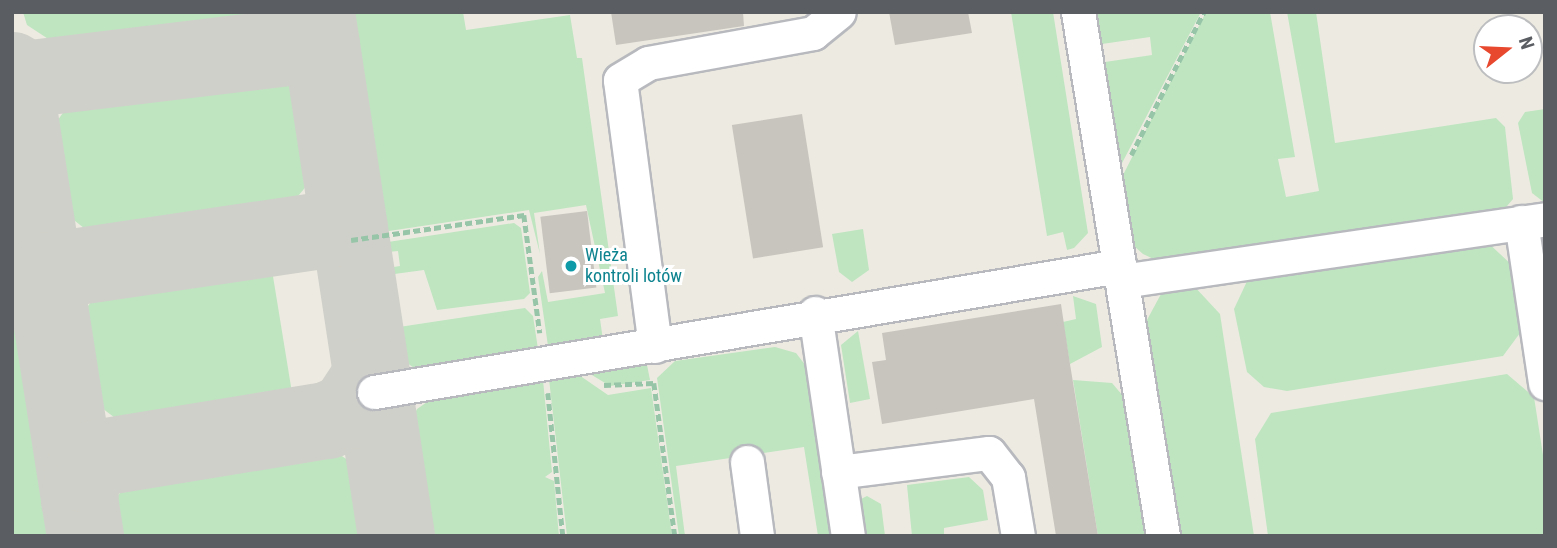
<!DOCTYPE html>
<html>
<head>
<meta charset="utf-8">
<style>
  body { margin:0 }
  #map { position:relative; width:1557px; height:548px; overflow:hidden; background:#edebe1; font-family:"Roboto Condensed",sans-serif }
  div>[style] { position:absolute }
  .green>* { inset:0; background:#bee5c0 }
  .taxiway>* { height:77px; margin:-38.5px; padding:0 38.5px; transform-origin:38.5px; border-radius:38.5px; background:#d0d0ca }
  .building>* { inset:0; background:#c8c5bf; transform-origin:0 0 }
  .path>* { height:4.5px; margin-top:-2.25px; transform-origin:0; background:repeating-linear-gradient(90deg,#97c5a8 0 7px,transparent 0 10.5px) }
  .roads { filter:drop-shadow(2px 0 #b7b9be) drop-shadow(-2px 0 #b7b9be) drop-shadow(0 2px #b7b9be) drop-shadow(0 -2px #b7b9be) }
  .minor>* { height:33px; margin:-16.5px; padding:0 16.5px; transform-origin:16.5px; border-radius:16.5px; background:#fff }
  .dots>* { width:19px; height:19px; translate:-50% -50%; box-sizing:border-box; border:4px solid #fff; border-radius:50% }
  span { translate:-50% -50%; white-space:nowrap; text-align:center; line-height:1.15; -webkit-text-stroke:6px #fff; paint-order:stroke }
  .culture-label { font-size:18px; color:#0d838f }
  .left { translate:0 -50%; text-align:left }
  .frame { position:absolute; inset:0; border:14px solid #5a5d62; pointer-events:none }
  .north { position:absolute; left:1473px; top:14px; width:70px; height:70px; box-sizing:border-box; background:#fff; border:2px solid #bdbec0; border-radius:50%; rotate:72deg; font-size:19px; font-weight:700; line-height:28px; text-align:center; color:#5a5d62 }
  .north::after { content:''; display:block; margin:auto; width:24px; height:32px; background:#e7482e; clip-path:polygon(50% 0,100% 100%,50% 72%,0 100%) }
</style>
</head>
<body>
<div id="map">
  <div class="green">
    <div style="clip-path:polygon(23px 12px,265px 12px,257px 23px,68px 52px,27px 25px)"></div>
    <div style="clip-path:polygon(341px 12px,463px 12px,466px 30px,570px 15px,577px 58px,582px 58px,618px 316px,600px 319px,604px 347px,548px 346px,538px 277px,542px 271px,548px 302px,605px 293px,586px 205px,534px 213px,540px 254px,529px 210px,389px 231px,374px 224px)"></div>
    <div style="clip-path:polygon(1011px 12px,1053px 12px,1088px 233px,1074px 248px,1067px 250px,1063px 232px,1047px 236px)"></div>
    <div style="clip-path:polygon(1097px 12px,1201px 12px,1121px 165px,1105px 62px,1152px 55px,1150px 37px,1102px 44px)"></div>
    <div style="clip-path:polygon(1206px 12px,1270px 12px,1295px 157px,1278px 159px,1286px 197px,1319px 191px,1287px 12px,1316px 12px,1335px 143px,1496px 118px,1505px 127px,1513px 199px,1502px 212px,1160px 262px,1143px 254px,1134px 246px,1123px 175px)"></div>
    <div style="clip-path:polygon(263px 66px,299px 92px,313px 178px,284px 213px,98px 239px,61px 210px,48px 134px,77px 93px)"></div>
    <div style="clip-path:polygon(1545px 109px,1545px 203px,1532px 193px,1518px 123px,1525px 112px)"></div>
    <div style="clip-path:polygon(514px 223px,521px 228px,530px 293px,524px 299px,437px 310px,424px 270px,387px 275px,381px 269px,400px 266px,398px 251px,378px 253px,388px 242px)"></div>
    <div style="clip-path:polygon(863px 229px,869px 270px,852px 282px,839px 272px,832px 234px)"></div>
    <div style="clip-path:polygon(12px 237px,58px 536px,12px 536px)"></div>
    <div style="clip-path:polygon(1484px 239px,1515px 268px,1523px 329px,1503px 356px,1287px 391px,1264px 387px,1247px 372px,1234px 309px,1249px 277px)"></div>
    <div style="clip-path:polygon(270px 258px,294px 405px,131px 430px,90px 399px,78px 320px,106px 281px)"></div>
    <div style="clip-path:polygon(1193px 285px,1220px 314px,1254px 536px,1180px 536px,1147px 320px,1161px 294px)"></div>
    <div style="clip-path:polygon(1073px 296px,1096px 304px,1102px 347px,1070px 364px,1063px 322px,1076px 319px)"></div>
    <div style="clip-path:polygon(525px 308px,533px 316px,538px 349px,423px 374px,394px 354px,391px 332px,399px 327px)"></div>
    <div style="clip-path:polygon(858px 331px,870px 399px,850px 403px,841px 345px)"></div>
    <div style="clip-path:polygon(775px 347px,796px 353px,806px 366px,834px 536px,818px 536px,804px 447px,676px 466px,685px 536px,679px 536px,657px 378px,675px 361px)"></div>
    <div style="clip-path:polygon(647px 365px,650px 380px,610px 386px,587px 372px)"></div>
    <div style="clip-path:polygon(576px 373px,608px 395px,651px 388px,672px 536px,567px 536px,549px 379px)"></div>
    <div style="clip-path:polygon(1507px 374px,1534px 397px,1545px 468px,1545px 536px,1268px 536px,1255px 439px,1271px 413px)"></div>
    <div style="clip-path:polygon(543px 380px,552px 472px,545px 477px,554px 481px,559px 536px,422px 536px,406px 431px,417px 409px,433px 398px)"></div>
    <div style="clip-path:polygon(1073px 380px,1112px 383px,1123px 396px,1146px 536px,1098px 536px)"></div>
    <div style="clip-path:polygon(322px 443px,357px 466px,368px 536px,111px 536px,107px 511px,135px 472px)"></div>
    <div style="clip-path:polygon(969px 477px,983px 490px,988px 520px,944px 528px,944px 536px,912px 536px,907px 485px)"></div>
    <div style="clip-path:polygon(867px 496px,881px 504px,885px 536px,860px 536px,857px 501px)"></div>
  </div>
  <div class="taxiway">
    <div style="left:316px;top:12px;width:530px;rotate:81.32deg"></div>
    <div style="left:12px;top:70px;width:472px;rotate:81.1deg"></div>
    <div style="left:15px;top:80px;width:308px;rotate:-6.9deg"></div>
    <div style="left:44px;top:271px;width:308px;rotate:-8.4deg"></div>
    <div style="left:79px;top:500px;width:27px;rotate:-84deg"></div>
    <div style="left:82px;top:473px;width:19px;rotate:-51deg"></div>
    <div style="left:94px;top:458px;width:236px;rotate:-9.3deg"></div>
    <div style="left:327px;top:420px;width:23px;rotate:-25deg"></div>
    <div style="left:348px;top:410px;width:42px;rotate:-56.7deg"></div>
  </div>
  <div class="building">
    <div style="clip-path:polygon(611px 12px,743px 12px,744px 26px,616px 45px)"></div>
    <div style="clip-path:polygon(889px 12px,968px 12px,972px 33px,895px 45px)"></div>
    <div style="left:802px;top:114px;width:135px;height:71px;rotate:81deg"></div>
    <div style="left:587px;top:211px;width:77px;height:47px;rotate:83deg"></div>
    <div style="clip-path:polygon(1061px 304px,1070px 364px,1098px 536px,1056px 536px,1034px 399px,882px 424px,872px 362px,886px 360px,882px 333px)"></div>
  </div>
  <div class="path">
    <div style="left:1131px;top:155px;width:161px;rotate:-63deg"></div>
    <div style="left:351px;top:240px;width:175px;rotate:-8.2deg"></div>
    <div style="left:524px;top:215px;width:119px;rotate:82.3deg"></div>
    <div style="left:604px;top:385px;width:50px;rotate:-2.3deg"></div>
    <div style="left:654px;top:383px;width:154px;rotate:82.2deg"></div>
    <div style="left:548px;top:393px;width:144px;rotate:84deg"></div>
  </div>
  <div class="roads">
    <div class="minor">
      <div style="left:1078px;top:12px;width:531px;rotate:80.79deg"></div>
      <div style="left:1521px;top:222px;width:163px;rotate:81.5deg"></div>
      <div style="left:1122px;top:281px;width:428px;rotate:-8.3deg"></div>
      <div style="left:815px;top:313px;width:225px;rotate:81.6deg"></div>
      <div style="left:655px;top:346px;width:268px;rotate:-97.5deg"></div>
      <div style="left:620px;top:80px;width:33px;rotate:-31deg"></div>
      <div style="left:648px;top:63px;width:168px;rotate:-10.3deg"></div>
      <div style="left:813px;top:33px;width:33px;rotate:-39deg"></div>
      <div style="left:374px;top:392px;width:756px;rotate:-9.6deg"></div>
      <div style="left:747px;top:462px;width:75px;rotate:82.3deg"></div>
      <div style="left:838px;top:472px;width:152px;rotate:-7.2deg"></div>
      <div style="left:989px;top:453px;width:31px;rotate:52deg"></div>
      <div style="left:1008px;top:477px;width:60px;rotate:80.4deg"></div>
    </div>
  </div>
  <div class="dots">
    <div style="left:571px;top:266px;background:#0f9aa8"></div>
  </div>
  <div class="culture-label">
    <span class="left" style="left:585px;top:266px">Wieża<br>kontroli lotów</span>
  </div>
  <div class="frame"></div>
  <div class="north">N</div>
</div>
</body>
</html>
